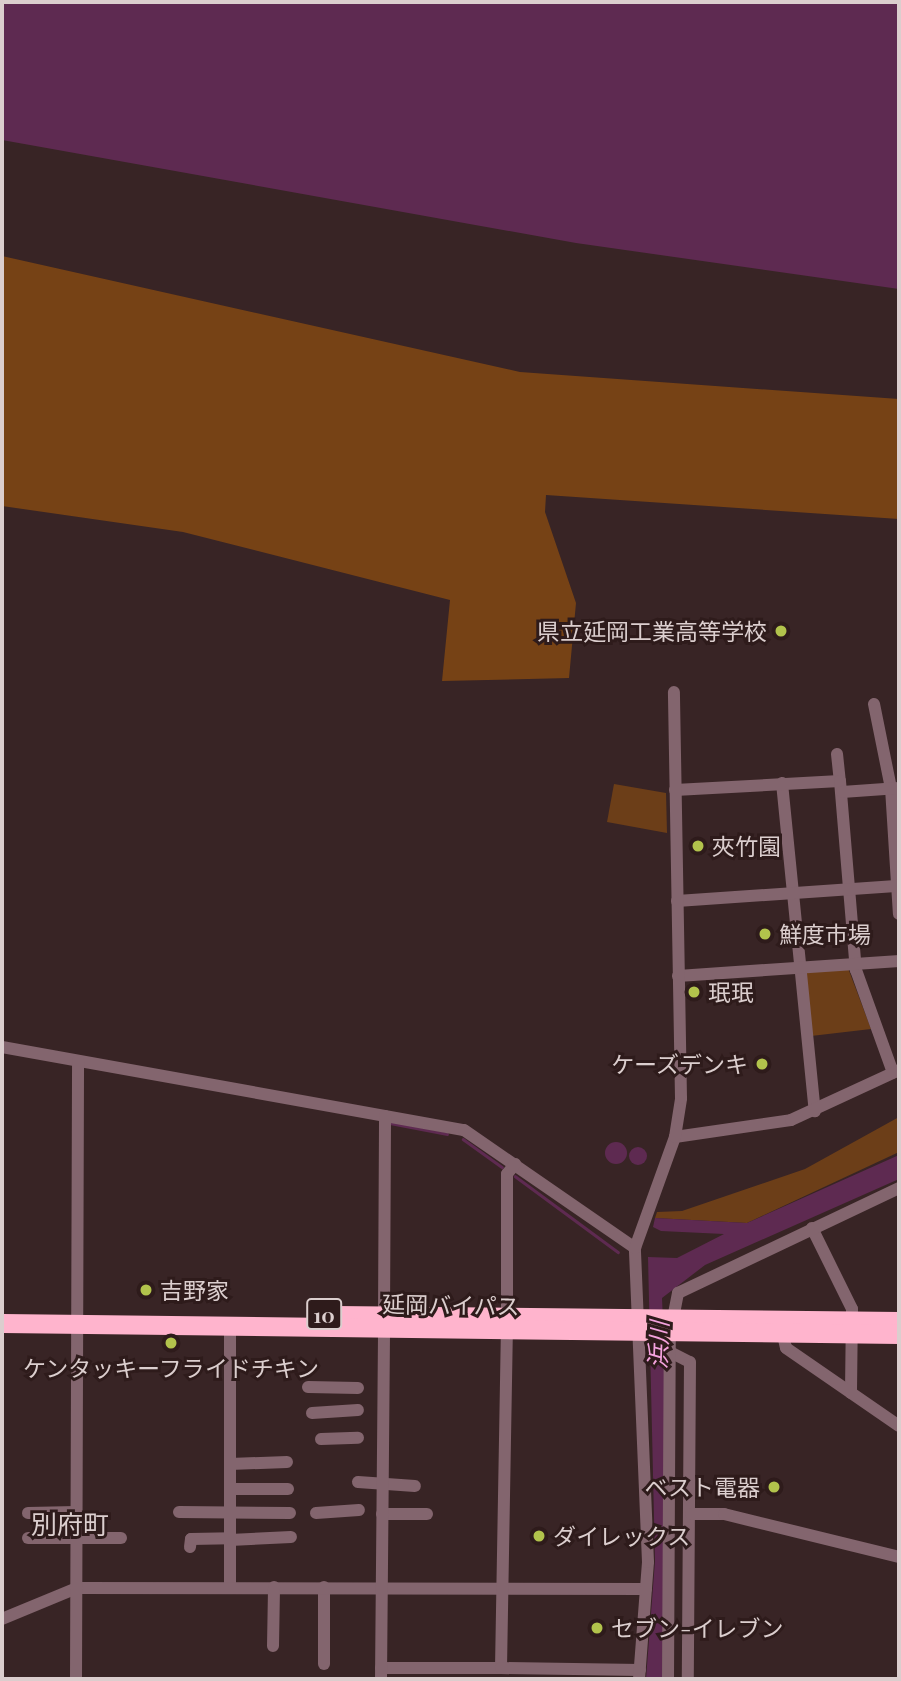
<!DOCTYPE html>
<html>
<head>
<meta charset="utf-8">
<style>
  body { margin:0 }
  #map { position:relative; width:901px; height:1681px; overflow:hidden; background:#382425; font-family:"Playfair Display","Noto Sans JP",serif }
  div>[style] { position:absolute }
  .green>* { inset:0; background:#6c3e18 }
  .forest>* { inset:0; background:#764215 }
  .water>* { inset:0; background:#5e2a51 }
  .round { border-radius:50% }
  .stream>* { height:2.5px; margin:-1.25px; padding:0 1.25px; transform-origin:1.25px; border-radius:1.25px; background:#5e2a51 }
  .minor>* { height:12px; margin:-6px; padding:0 6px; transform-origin:6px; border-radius:6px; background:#83656e }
  .highway>* { height:19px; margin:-9.5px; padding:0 9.5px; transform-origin:9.5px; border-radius:9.5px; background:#ffb4cd }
  .dots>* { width:19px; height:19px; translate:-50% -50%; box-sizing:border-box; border:4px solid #2e1b1b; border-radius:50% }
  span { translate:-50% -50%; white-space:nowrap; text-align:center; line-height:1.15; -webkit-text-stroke:6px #2e1b1b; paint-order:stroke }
  .shield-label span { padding:2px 5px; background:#2e1b1b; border:2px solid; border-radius:5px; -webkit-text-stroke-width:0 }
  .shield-label { font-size:21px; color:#dbcece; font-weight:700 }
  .poi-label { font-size:23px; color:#dbcece }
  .right { translate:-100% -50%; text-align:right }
  .left { translate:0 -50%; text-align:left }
  .street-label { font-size:23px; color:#dbcece }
  .water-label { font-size:24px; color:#f4a2dd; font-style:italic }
  .quarter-label { font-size:26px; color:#dbcece }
  .frame { position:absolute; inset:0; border:4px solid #dbcece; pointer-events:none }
</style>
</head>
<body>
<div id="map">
  <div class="green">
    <div style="clip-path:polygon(614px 784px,666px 793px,667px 833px,607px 822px)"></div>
    <div style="clip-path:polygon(848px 968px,871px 1029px,811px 1036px,806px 971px)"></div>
    <div style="clip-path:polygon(899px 1117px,899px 1152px,747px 1223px,655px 1218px,657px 1212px,682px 1211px,805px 1169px)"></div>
  </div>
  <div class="forest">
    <div style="clip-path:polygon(2px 256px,520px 372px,899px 399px,899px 519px,546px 495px,545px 512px,576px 603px,569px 678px,442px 681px,450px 600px,183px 532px,2px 506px)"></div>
  </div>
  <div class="water">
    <div style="clip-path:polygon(2px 2px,899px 2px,899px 289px,576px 243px,2px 140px)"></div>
    <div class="round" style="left:605px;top:1142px;width:22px;height:22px"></div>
    <div class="round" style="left:629px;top:1147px;width:18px;height:18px"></div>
    <div style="clip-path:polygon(899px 1155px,899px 1179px,705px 1265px,662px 1298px,668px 1438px,662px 1679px,646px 1679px,655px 1561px,648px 1257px,677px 1258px,724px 1234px,661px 1231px,653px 1227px,655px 1218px,747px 1223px)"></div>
  </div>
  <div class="stream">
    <div style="left:390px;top:1123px;width:58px;rotate:10.9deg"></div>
    <div style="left:463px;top:1139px;width:48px;rotate:35.7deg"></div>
    <div style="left:515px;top:1176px;width:128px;rotate:36.4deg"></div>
  </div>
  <div class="minor">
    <div style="left:874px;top:704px;width:86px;rotate:78.6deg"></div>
    <div style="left:891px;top:788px;width:126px;rotate:86.4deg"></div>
    <div style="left:837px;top:754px;width:27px;rotate:84deg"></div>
    <div style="left:782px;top:783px;width:330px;rotate:84.3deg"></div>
    <div style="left:675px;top:790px;width:165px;rotate:-3.1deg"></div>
    <div style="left:840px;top:781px;width:190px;rotate:85.2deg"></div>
    <div style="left:856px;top:970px;width:109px;rotate:70.2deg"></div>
    <div style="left:842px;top:792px;width:57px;rotate:-4deg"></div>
    <div style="left:677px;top:901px;width:223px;rotate:-3.9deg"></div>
    <div style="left:678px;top:976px;width:222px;rotate:-3.9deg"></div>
    <div style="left:2px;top:1047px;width:469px;rotate:10.2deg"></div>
    <div style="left:464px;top:1130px;width:208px;rotate:34.6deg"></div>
    <div style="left:675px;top:1137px;width:117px;rotate:-8.3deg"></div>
    <div style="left:791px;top:1120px;width:119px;rotate:-24.8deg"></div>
    <div style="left:812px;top:1228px;width:90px;rotate:63.7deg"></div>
    <div style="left:852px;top:1309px;width:84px;rotate:90.7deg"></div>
    <div style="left:384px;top:1315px;width:199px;rotate:-89.7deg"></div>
    <div style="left:507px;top:1316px;width:142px;rotate:-90deg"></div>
    <div style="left:507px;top:1174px;width:13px;rotate:-51deg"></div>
    <div style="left:783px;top:1335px;width:13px;rotate:77deg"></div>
    <div style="left:786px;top:1348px;width:137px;rotate:34.6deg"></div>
    <div style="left:670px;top:1352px;width:22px;rotate:27deg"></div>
    <div style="left:690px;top:1362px;width:317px;rotate:90.4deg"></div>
    <div style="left:308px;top:1387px;width:50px;rotate:1.1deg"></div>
    <div style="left:312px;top:1413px;width:46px;rotate:-3.7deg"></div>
    <div style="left:321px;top:1439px;width:37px;rotate:-2deg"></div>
    <div style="left:230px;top:1464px;width:57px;rotate:-2deg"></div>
    <div style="left:358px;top:1482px;width:57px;rotate:4deg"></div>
    <div style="left:230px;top:1489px;width:58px"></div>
    <div style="left:179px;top:1512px;width:111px;rotate:0.5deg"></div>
    <div style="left:28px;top:1513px;width:48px;rotate:-1.2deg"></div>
    <div style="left:316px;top:1513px;width:43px;rotate:-4deg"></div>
    <div style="left:382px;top:1514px;width:45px"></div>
    <div style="left:691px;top:1514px;width:33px"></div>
    <div style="left:724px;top:1514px;width:180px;rotate:13.8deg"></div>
    <div style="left:28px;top:1538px;width:93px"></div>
    <div style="left:230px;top:1540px;width:61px;rotate:-2.8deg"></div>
    <div style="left:190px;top:1547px;width:8px;rotate:-83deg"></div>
    <div style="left:191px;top:1539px;width:39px;rotate:-1deg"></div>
    <div style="left:324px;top:1587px;width:77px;rotate:90deg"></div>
    <div style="left:230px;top:1588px;width:262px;rotate:-90deg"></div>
    <div style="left:2px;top:1619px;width:81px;rotate:-22.5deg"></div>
    <div style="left:77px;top:1588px;width:569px;rotate:0.1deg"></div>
    <div style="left:273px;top:1646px;width:59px;rotate:-89deg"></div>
    <div style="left:381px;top:1668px;width:120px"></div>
    <div style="left:501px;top:1668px;width:337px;rotate:-89deg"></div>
    <div style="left:501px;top:1668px;width:139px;rotate:0.8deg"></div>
    <div style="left:76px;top:1679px;width:618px;rotate:-89.81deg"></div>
    <div style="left:381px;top:1679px;width:350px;rotate:-89.5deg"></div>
    <div style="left:639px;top:1679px;width:117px;rotate:-85.6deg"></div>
    <div style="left:648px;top:1562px;width:314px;rotate:-92.4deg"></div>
    <div style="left:635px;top:1248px;width:118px;rotate:-70.2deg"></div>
    <div style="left:675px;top:1137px;width:39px;rotate:-81deg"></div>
    <div style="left:681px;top:1098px;width:406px;rotate:-91deg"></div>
    <div style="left:668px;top:1679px;width:345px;rotate:-89.7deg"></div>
    <div style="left:670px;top:1334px;width:42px;rotate:-79deg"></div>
    <div style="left:678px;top:1293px;width:245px;rotate:-25.4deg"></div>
  </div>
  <div class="highway">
    <div style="left:335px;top:1315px;width:564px;rotate:0.61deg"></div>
    <div style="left:2px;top:1323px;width:897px;rotate:0.7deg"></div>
  </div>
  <div class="dots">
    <div style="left:781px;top:631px;background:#b2c34c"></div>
    <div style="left:698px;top:846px;background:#b2c34c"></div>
    <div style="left:765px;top:934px;background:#b2c34c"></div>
    <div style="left:694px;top:992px;background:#b2c34c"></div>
    <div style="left:762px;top:1064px;background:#b2c34c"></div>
    <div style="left:146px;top:1290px;background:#b2c34c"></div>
    <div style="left:171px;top:1343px;background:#b2c34c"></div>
    <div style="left:774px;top:1487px;background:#b2c34c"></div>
    <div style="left:539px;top:1536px;background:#b2c34c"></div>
    <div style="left:597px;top:1628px;background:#b2c34c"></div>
  </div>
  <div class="shield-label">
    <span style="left:324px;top:1314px">10</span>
  </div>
  <div class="poi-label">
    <span class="right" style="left:767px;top:631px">県立延岡工業高等学校</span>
    <span class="left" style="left:712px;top:846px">夾竹園</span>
    <span class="left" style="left:779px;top:934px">鮮度市場</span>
    <span class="left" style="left:708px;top:992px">珉珉</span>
    <span class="right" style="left:748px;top:1064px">ケーズデンキ</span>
    <span class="left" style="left:160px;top:1290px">吉野家</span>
    <span style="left:171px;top:1368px">ケンタッキーフライドチキン</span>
    <span class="right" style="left:760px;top:1487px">ベスト電器</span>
    <span class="left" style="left:553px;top:1536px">ダイレックス</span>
    <span class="left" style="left:611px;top:1628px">セブン-イレブン</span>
  </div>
  <div class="street-label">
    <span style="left:451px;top:1305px;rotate:1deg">延岡バイパス</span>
  </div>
  <div class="water-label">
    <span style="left:658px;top:1345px;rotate:-88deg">浜川</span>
  </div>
  <div class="quarter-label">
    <span style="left:70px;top:1524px">別府町</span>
  </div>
  <div class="frame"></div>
</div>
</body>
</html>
